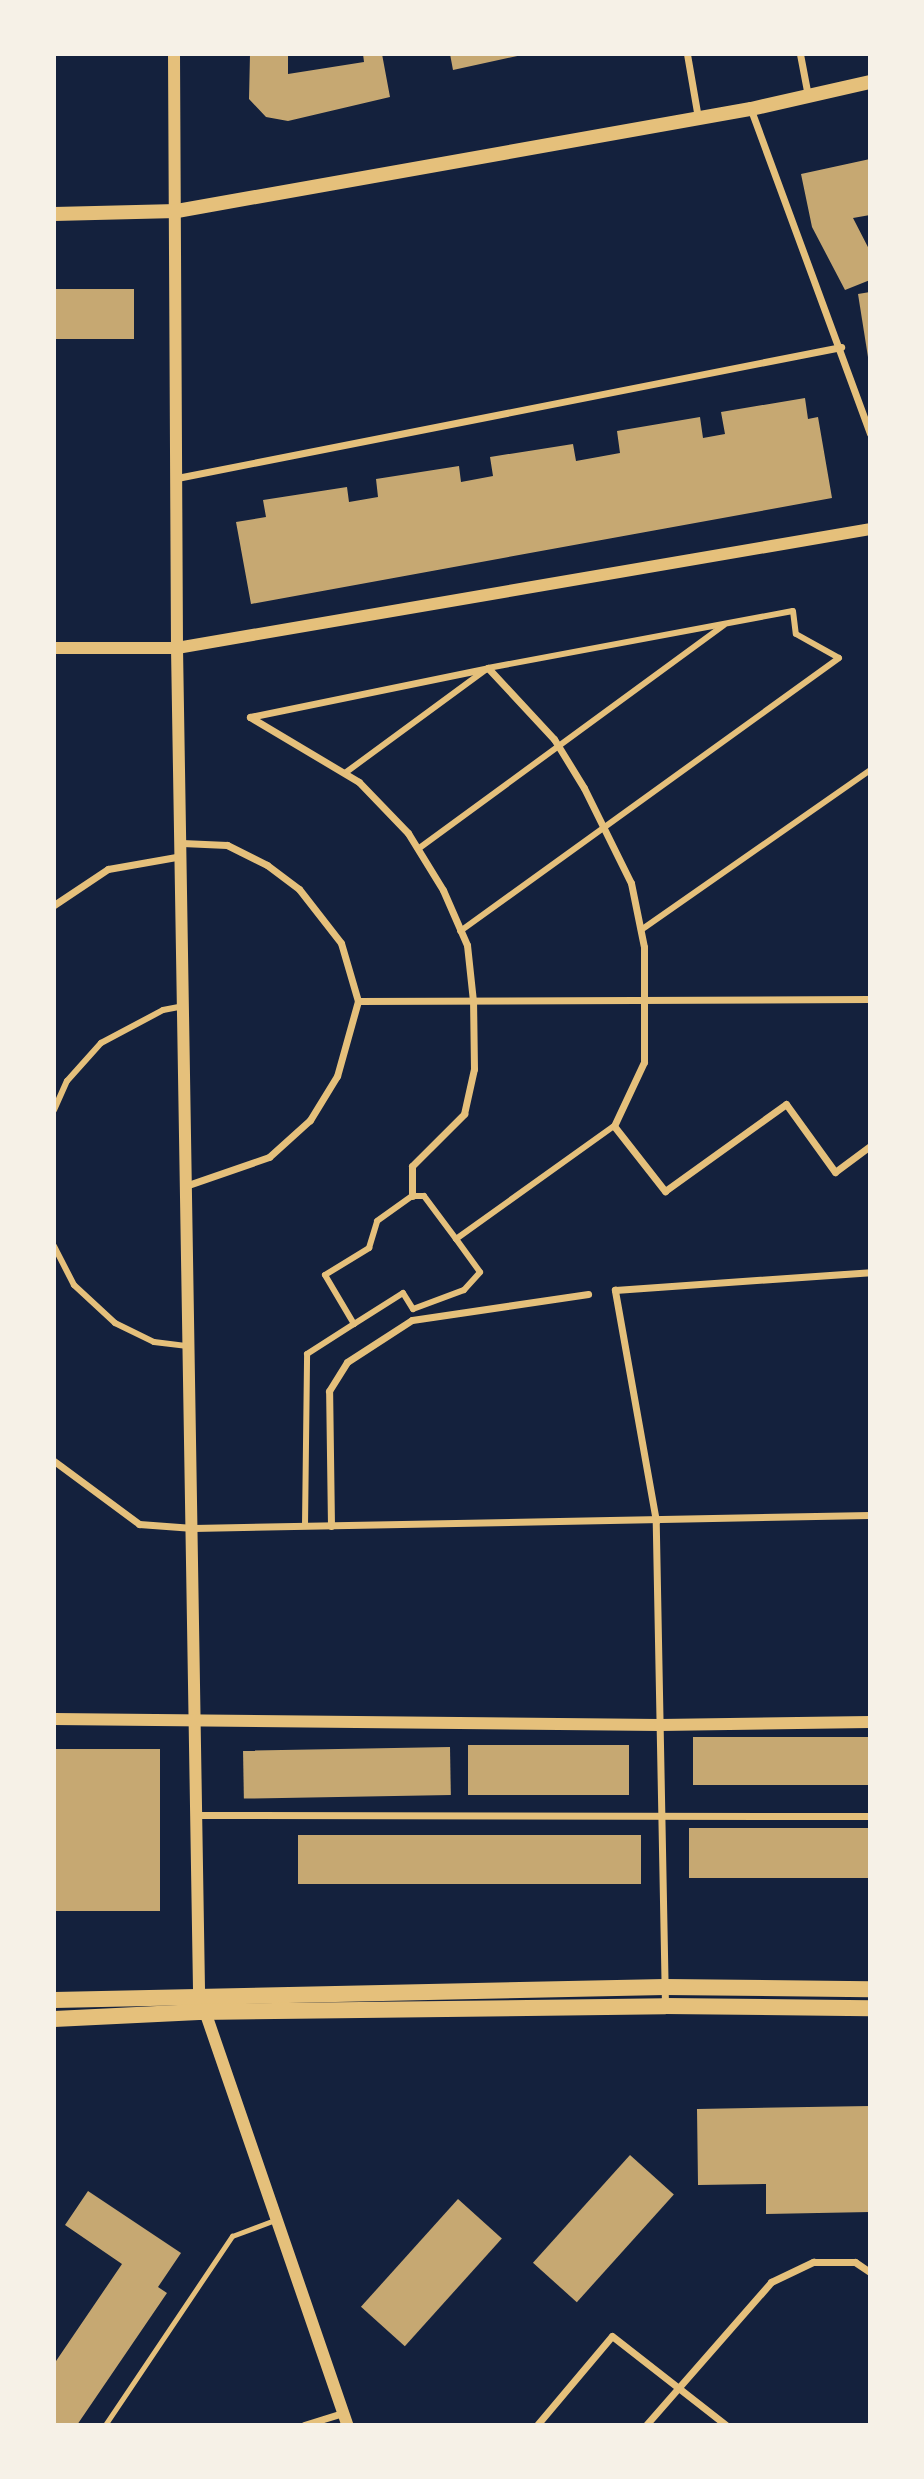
<!DOCTYPE html>
<html>
<head>
<meta charset="utf-8">
<style>
  body { margin:0 }
  #map { position:relative; width:924px; height:2479px; overflow:hidden; background:#14213d; font-family:"Source Sans 3",sans-serif }
  div>[style] { position:absolute }
  .building>* { inset:0; background:#c6a872; transform-origin:0 0 }
  .service>* { height:5px; margin:-2.5px; padding:0 2.5px; transform-origin:2.5px; border-radius:2.5px; background:#e5c07b }
  .pedestrian>* { height:6px; margin:-3px; padding:0 3px; transform-origin:3px; border-radius:3px; background:#e5c07b }
  .minor>* { height:7px; margin:-3.5px; padding:0 3.5px; transform-origin:3.5px; border-radius:3.5px; background:#e5c07b }
  .tertiary>* { height:12px; margin:-6px; padding:0 6px; transform-origin:6px; border-radius:6px; background:#e5c07b }
  .secondary>* { height:14px; margin:-7px; padding:0 7px; transform-origin:7px; border-radius:7px; background:#e5c07b }
  .primary>* { height:16px; margin:-8px; padding:0 8px; transform-origin:8px; border-radius:8px; background:#e5c07b }
  span { translate:-50% -50%; white-space:nowrap; text-align:center; line-height:1.15; -webkit-text-stroke:5px #f6f1e7; paint-order:stroke }
  .frame { position:absolute; inset:0; border:56px solid #f6f1e7; pointer-events:none }
</style>
</head>
<body>
<div id="map">
  <div class="building">
    <div style="clip-path:polygon(250px 54px,288px 54px,288px 74px,364px 62px,363px 54px,382px 54px,390px 97px,288px 121px,266px 117px,249px 99px)"></div>
    <div style="clip-path:polygon(450px 54px,522px 54px,522px 55px,453px 70px)"></div>
    <div style="clip-path:polygon(870px 159px,870px 215px,853px 218px,870px 251px,870px 280px,845px 290px,812px 227px,801px 174px)"></div>
    <div style="left:54px;top:289px;width:80px;height:50px"></div>
    <div style="clip-path:polygon(870px 292px,870px 356px,868px 357px,858px 294px)"></div>
    <div style="clip-path:polygon(805px 398px,808px 419px,818px 417px,832px 498px,251px 604px,236px 522px,266px 517px,263px 500px,347px 487px,349px 502px,378px 497px,376px 479px,459px 466px,461px 482px,493px 476px,490px 457px,573px 444px,576px 461px,620px 453px,617px 431px,700px 417px,703px 438px,725px 434px,721px 412px)"></div>
    <div style="left:870px;top:1737px;width:48px;height:177px;rotate:90deg"></div>
    <div style="left:629px;top:1745px;width:50px;height:161px;rotate:90deg"></div>
    <div style="left:450px;top:1747px;width:48px;height:207px;rotate:89deg"></div>
    <div style="left:54px;top:1749px;width:106px;height:162px"></div>
    <div style="left:689px;top:1828px;width:181px;height:50px"></div>
    <div style="left:641px;top:1835px;width:49px;height:343px;rotate:90deg"></div>
    <div style="clip-path:polygon(870px 2106px,870px 2212px,766px 2214px,766px 2184px,698px 2185px,697px 2109px)"></div>
    <div style="left:630px;top:2155px;width:59px;height:145px;rotate:42deg"></div>
    <div style="clip-path:polygon(88px 2191px,181px 2253px,158px 2287px,167px 2293px,77px 2425px,54px 2425px,54px 2364px,122px 2264px,65px 2225px)"></div>
    <div style="left:458px;top:2199px;width:59px;height:145px;rotate:42deg"></div>
  </div>
  <div class="service">
    <div style="left:105px;top:2425px;width:228px;rotate:-56.1deg"></div>
    <div style="left:232px;top:2236px;width:46px;rotate:-20.4deg"></div>
  </div>
  <div class="pedestrian">
    <div style="left:345px;top:773px;width:177px;rotate:-36.3deg"></div>
    <div style="left:488px;top:668px;width:310px;rotate:-10.6deg"></div>
    <div style="left:793px;top:611px;width:23px;rotate:83deg"></div>
    <div style="left:796px;top:634px;width:49px;rotate:29.2deg"></div>
    <div style="left:839px;top:658px;width:467px;rotate:144.2deg"></div>
    <div style="left:418px;top:849px;width:379px;rotate:-36.2deg"></div>
    <div style="left:641px;top:930px;width:279px;rotate:-34.9deg"></div>
    <div style="left:54px;top:1110px;width:32px;rotate:-66deg"></div>
    <div style="left:67px;top:1081px;width:51px;rotate:-48.2deg"></div>
    <div style="left:101px;top:1043px;width:70px;rotate:-28deg"></div>
    <div style="left:163px;top:1010px;width:20px;rotate:-11deg"></div>
    <div style="left:54px;top:1246px;width:44px;rotate:62.9deg"></div>
    <div style="left:74px;top:1285px;width:56px;rotate:42.8deg"></div>
    <div style="left:115px;top:1323px;width:43px;rotate:26deg"></div>
    <div style="left:154px;top:1342px;width:34px;rotate:7deg"></div>
    <div style="left:354px;top:1324px;width:58px;rotate:-32.3deg"></div>
    <div style="left:403px;top:1293px;width:19px;rotate:58deg"></div>
    <div style="left:413px;top:1309px;width:54px;rotate:-20.4deg"></div>
    <div style="left:464px;top:1290px;width:24px;rotate:-48deg"></div>
    <div style="left:480px;top:1272px;width:41px;rotate:-126deg"></div>
    <div style="left:305px;top:1526px;width:172px;rotate:-89.3deg"></div>
    <div style="left:307px;top:1354px;width:56px;rotate:-32.6deg"></div>
    <div style="left:354px;top:1324px;width:57px;rotate:-120.6deg"></div>
    <div style="left:325px;top:1275px;width:52px;rotate:-31.5deg"></div>
    <div style="left:369px;top:1248px;width:28px;rotate:-73deg"></div>
    <div style="left:377px;top:1221px;width:43px;rotate:-35.5deg"></div>
    <div style="left:412px;top:1196px;width:12px"></div>
    <div style="left:424px;top:1196px;width:54px;rotate:53.3deg"></div>
    <div style="left:456px;top:1239px;width:194px;rotate:-35.6deg"></div>
  </div>
  <div class="minor">
    <div style="left:687px;top:54px;width:65px;rotate:80.2deg"></div>
    <div style="left:800px;top:54px;width:43px;rotate:79.2deg"></div>
    <div style="left:751px;top:110px;width:345px;rotate:69.8deg"></div>
    <div style="left:177px;top:478px;width:677px;rotate:-11.16deg"></div>
    <div style="left:182px;top:843px;width:45px;rotate:2.5deg"></div>
    <div style="left:227px;top:845px;width:45px;rotate:26.6deg"></div>
    <div style="left:267px;top:865px;width:40px;rotate:37deg"></div>
    <div style="left:299px;top:889px;width:68px;rotate:52.1deg"></div>
    <div style="left:341px;top:943px;width:60px;rotate:73.7deg"></div>
    <div style="left:358px;top:1001px;width:78px;rotate:105.6deg"></div>
    <div style="left:337px;top:1076px;width:52px;rotate:121.5deg"></div>
    <div style="left:310px;top:1120px;width:55px;rotate:137.9deg"></div>
    <div style="left:269px;top:1157px;width:86px;rotate:160.9deg"></div>
    <div style="left:54px;top:905px;width:65px;rotate:-33.7deg"></div>
    <div style="left:108px;top:869px;width:75px;rotate:-10deg"></div>
    <div style="left:358px;top:1001px;width:512px;rotate:-0.22deg"></div>
    <div style="left:412px;top:1196px;width:30px;rotate:-90deg"></div>
    <div style="left:412px;top:1166px;width:74px;rotate:-45deg"></div>
    <div style="left:464px;top:1114px;width:46px;rotate:-77.5deg"></div>
    <div style="left:474px;top:1069px;width:68px;rotate:-90.8deg"></div>
    <div style="left:473px;top:1001px;width:56px;rotate:-96.1deg"></div>
    <div style="left:467px;top:945px;width:60px;rotate:-113.6deg"></div>
    <div style="left:443px;top:890px;width:67px;rotate:-121.6deg"></div>
    <div style="left:408px;top:833px;width:71px;rotate:-133.9deg"></div>
    <div style="left:359px;top:782px;width:127px;rotate:-149.2deg"></div>
    <div style="left:250px;top:717px;width:243px;rotate:-11.6deg"></div>
    <div style="left:488px;top:668px;width:97px;rotate:47.1deg"></div>
    <div style="left:554px;top:739px;width:57px;rotate:58.5deg"></div>
    <div style="left:584px;top:788px;width:106px;rotate:63.7deg"></div>
    <div style="left:631px;top:883px;width:65px;rotate:78.5deg"></div>
    <div style="left:644px;top:947px;width:115px;rotate:90deg"></div>
    <div style="left:644px;top:1062px;width:71px;rotate:115.1deg"></div>
    <div style="left:614px;top:1126px;width:83px;rotate:51.9deg"></div>
    <div style="left:665px;top:1191px;width:149px;rotate:-35.7deg"></div>
    <div style="left:786px;top:1104px;width:84px;rotate:54.2deg"></div>
    <div style="left:835px;top:1172px;width:44px;rotate:-36.6deg"></div>
    <div style="left:54px;top:1461px;width:106px;rotate:36.5deg"></div>
    <div style="left:139px;top:1524px;width:54px;rotate:4.2deg"></div>
    <div style="left:193px;top:1528px;width:677px;rotate:-1.1deg"></div>
    <div style="left:331px;top:1526px;width:135px;rotate:-90.8deg"></div>
    <div style="left:329px;top:1391px;width:34px;rotate:-58deg"></div>
    <div style="left:347px;top:1362px;width:77px;rotate:-32.9deg"></div>
    <div style="left:412px;top:1320px;width:178px;rotate:-8.4deg"></div>
    <div style="left:196px;top:1815px;width:674px;rotate:0.09deg"></div>
    <div style="left:665px;top:2005px;width:484px;rotate:-91.1deg"></div>
    <div style="left:656px;top:1521px;width:235px;rotate:-100.1deg"></div>
    <div style="left:615px;top:1290px;width:256px;rotate:-4deg"></div>
    <div style="left:304px;top:2425px;width:41px;rotate:-17.1deg"></div>
    <div style="left:537px;top:2425px;width:116px;rotate:-49.9deg"></div>
    <div style="left:612px;top:2336px;width:145px;rotate:38deg"></div>
    <div style="left:646px;top:2425px;width:190px;rotate:-48.8deg"></div>
    <div style="left:771px;top:2282px;width:47px;rotate:-25.5deg"></div>
    <div style="left:813px;top:2262px;width:42px"></div>
    <div style="left:855px;top:2262px;width:18px;rotate:34deg"></div>
  </div>
  <div class="tertiary">
    <div style="left:174px;top:54px;width:594px;rotate:89.71deg"></div>
    <div style="left:177px;top:648px;width:1346px;rotate:89.06deg"></div>
    <div style="left:199px;top:1994px;width:456px;rotate:71deg"></div>
    <div style="left:54px;top:648px;width:123px"></div>
    <div style="left:177px;top:648px;width:703px;rotate:-9.74deg"></div>
    <div style="left:54px;top:1719px;width:606px;rotate:0.57deg"></div>
    <div style="left:660px;top:1725px;width:210px;rotate:-0.8deg"></div>
  </div>
  <div class="secondary">
    <div style="left:54px;top:214px;width:123px;rotate:-1.4deg"></div>
    <div style="left:177px;top:211px;width:583px;rotate:-10.08deg"></div>
    <div style="left:751px;top:109px;width:122px;rotate:-12.8deg"></div>
  </div>
  <div class="primary">
    <div style="left:54px;top:2000px;width:611px;rotate:-1.22deg"></div>
    <div style="left:665px;top:1987px;width:205px;rotate:0.6deg"></div>
    <div style="left:54px;top:2019px;width:145px;rotate:-2.8deg"></div>
    <div style="left:199px;top:2012px;width:466px;rotate:-0.7deg"></div>
    <div style="left:665px;top:2006px;width:205px;rotate:0.6deg"></div>
  </div>
  <div class="frame"></div>
</div>
</body>
</html>
